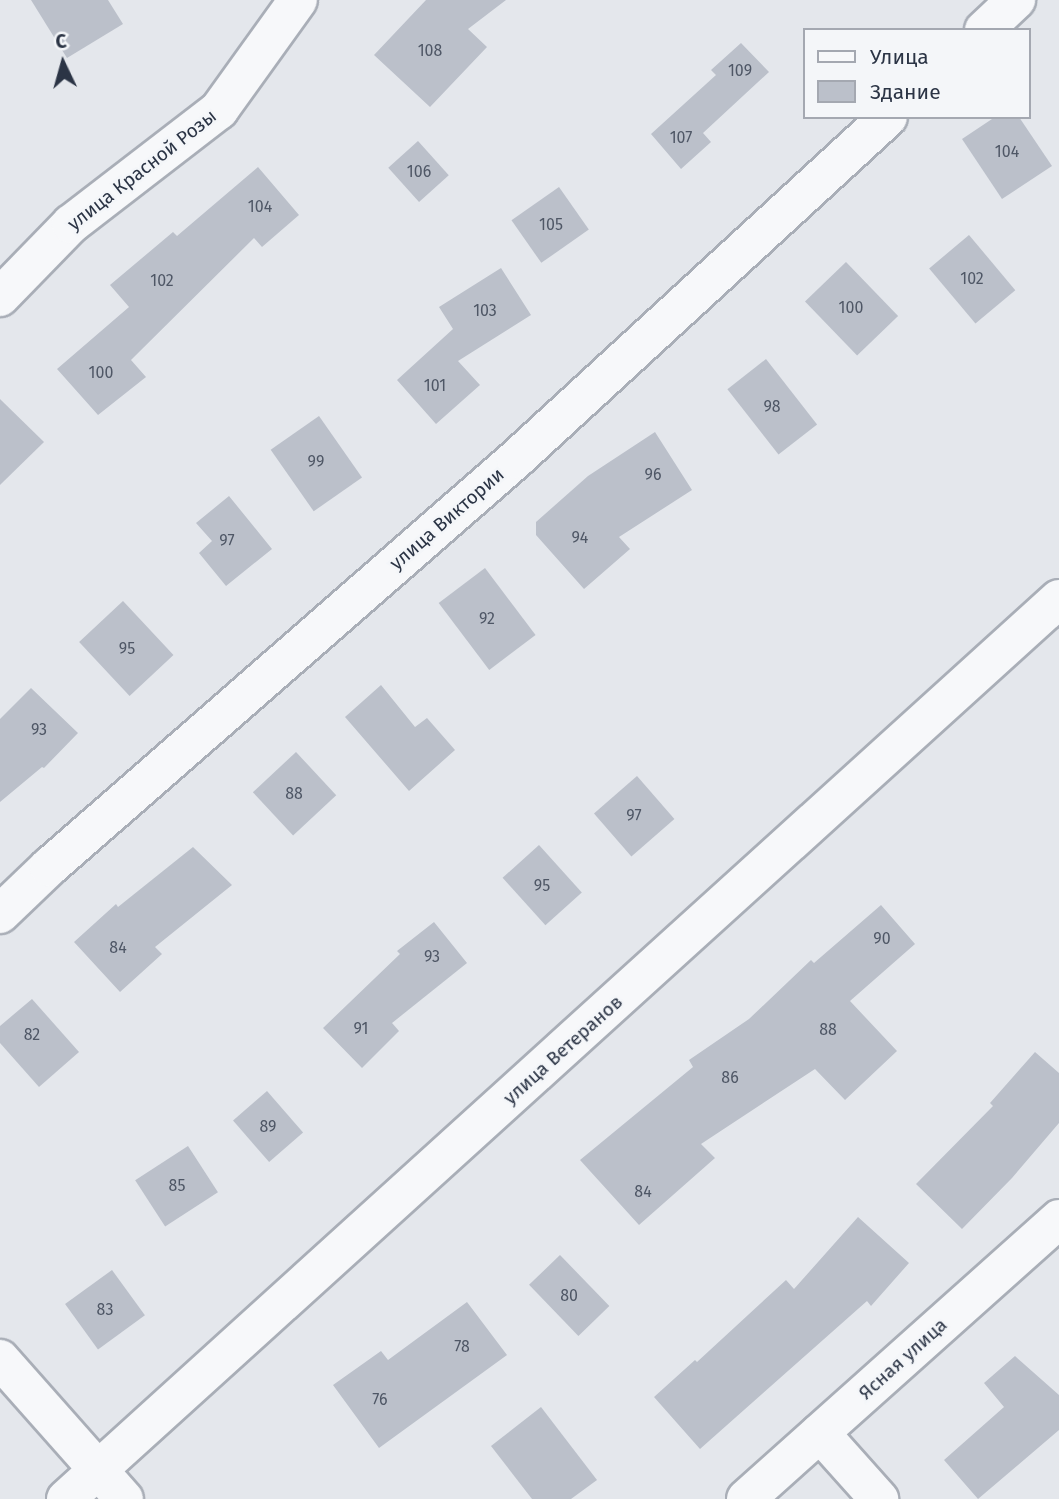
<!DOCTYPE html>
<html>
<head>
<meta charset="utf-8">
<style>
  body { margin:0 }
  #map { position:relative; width:1059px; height:1499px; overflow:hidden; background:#e4e7ec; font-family:"Fira Sans",sans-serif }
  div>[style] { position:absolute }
  .building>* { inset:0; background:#bbc0ca; transform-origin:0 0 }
  .roads { filter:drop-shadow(2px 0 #a9aeb7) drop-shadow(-2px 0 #a9aeb7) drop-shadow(0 2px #a9aeb7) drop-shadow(0 -2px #a9aeb7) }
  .minor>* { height:38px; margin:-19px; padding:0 19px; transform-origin:19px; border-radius:19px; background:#f7f8fa }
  span { translate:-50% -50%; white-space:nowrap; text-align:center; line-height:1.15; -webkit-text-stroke:5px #f4f6f9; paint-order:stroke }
  .number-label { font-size:16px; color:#4f5766 }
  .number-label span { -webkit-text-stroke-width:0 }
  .street-label { font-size:19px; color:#2b3445 }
  .legend { position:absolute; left:803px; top:28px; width:228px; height:91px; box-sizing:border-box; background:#f4f6f9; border:2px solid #a4a8b1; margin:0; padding:9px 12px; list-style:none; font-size:21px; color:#2b3445 }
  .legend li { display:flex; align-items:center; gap:14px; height:35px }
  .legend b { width:35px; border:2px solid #a4a8b1 }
  .north { position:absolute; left:28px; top:28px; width:70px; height:70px; -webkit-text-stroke:5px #f4f6f9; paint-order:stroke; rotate:355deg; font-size:19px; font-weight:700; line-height:28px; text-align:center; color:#2b3445 }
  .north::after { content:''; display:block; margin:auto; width:24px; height:32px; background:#2b3445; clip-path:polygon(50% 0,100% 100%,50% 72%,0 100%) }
</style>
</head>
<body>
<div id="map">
  <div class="building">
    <div style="clip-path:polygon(31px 0,108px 0,123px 24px,67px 58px)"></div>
    <div style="clip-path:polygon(426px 0,506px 0,468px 29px,487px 47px,430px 107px,374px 55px)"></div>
    <div style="clip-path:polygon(741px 43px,769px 72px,703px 133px,711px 142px,681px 169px,651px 134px,716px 75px,711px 70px)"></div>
    <div style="clip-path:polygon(995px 117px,1019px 117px,1052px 166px,1002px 199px,962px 139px)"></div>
    <div style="left:418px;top:141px;width:46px;height:40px;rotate:48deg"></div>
    <div style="clip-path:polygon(258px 167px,299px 215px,262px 247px,254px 238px,131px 360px,146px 377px,98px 415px,57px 369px,129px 307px,110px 285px,173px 232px,177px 236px)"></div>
    <div style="left:559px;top:187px;width:52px;height:58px;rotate:55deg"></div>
    <div style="left:969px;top:235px;width:72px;height:52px;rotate:50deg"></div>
    <div style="left:846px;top:262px;width:75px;height:57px;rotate:46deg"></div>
    <div style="clip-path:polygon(501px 268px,531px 315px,458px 361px,480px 385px,436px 424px,397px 380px,453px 329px,439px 307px)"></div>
    <div style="left:766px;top:359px;width:83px;height:49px;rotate:52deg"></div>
    <div style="clip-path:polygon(0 399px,44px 442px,0 485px)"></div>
    <div style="left:319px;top:416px;width:75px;height:59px;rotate:55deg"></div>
    <div style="clip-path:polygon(655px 432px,692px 490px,619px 537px,630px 549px,584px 589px,536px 535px,536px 522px,588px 476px)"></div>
    <div style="clip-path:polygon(229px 496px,272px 549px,226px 586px,199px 553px,212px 541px,196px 523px)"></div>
    <div style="left:485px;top:568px;width:84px;height:58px;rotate:53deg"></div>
    <div style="left:123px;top:601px;width:74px;height:60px;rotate:47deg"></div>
    <div style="clip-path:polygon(381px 685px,415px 727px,427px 718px,455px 750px,409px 791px,345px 717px)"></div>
    <div style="clip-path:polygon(31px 688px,78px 733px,44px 768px,42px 767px,0 802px,0 719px)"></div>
    <div style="left:296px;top:752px;width:59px;height:59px;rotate:47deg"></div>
    <div style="left:637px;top:776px;width:57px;height:57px;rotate:49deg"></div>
    <div style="left:539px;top:845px;width:64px;height:49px;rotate:48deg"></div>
    <div style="clip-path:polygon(193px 847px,232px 885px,155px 947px,162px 954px,120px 992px,74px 942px,116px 904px,118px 907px)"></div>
    <div style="clip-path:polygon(881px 905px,915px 944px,850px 1001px,897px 1051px,845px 1100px,815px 1069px,701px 1144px,715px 1158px,639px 1225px,580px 1160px,693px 1067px,689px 1060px,749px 1019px,811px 960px,814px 963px)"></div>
    <div style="clip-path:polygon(434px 922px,467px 963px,392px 1023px,399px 1031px,362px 1068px,323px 1028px,400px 954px,397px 951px)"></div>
    <div style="clip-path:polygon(32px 999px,79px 1052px,39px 1087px,0 1043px,0 1026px)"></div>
    <div style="clip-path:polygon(1035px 1052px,1059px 1073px,1059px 1123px,1012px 1178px,962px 1229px,916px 1184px,993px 1106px,990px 1103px)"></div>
    <div style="left:267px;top:1091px;width:55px;height:45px;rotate:49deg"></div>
    <div style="left:188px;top:1146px;width:55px;height:63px;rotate:57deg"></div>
    <div style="clip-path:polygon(858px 1217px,909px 1263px,871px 1306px,867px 1301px,700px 1449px,654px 1397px,695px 1360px,697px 1362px,786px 1280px,794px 1289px)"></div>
    <div style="left:560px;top:1255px;width:71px;height:43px;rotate:46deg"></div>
    <div style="left:112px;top:1270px;width:56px;height:58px;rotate:54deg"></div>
    <div style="clip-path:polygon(467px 1302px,507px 1355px,379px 1448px,333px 1385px,381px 1351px,388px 1360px)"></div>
    <div style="clip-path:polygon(1015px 1356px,1059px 1395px,1059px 1430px,978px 1499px,944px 1460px,1004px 1407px,984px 1383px)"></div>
    <div style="clip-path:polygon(541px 1407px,597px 1480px,571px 1499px,532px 1499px,491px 1446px)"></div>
  </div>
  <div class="roads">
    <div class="minor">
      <div style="left:984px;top:30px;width:44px;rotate:-43.2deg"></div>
      <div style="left:0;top:297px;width:102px;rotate:-45.8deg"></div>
      <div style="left:71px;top:224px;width:187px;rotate:-37.6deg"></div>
      <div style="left:219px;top:110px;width:135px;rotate:-54.3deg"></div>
      <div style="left:0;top:914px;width:68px;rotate:-43.8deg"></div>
      <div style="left:49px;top:867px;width:620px;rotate:-41.14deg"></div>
      <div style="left:516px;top:459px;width:505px;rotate:-42.59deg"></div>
      <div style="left:0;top:1359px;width:187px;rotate:48.5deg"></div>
      <div style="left:820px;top:1433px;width:89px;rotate:48.2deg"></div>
      <div style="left:66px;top:1499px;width:1340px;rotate:-42.19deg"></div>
      <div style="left:746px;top:1499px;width:420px;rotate:-41.8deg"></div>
    </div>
  </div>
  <div class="number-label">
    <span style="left:430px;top:51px">108</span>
    <span style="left:740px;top:71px">109</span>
    <span style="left:681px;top:138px">107</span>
    <span style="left:1007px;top:152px">104</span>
    <span style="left:419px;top:172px">106</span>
    <span style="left:260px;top:207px">104</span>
    <span style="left:551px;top:225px">105</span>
    <span style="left:972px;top:279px">102</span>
    <span style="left:162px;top:281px">102</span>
    <span style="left:851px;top:308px">100</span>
    <span style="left:485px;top:311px">103</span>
    <span style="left:101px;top:373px">100</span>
    <span style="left:435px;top:386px">101</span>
    <span style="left:772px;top:407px">98</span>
    <span style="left:316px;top:462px">99</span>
    <span style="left:653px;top:475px">96</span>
    <span style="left:580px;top:538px">94</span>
    <span style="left:227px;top:541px">97</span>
    <span style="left:487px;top:619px">92</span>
    <span style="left:127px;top:649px">95</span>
    <span style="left:39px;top:730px">93</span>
    <span style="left:294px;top:794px">88</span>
    <span style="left:634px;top:816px">97</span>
    <span style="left:542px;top:886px">95</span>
    <span style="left:882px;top:939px">90</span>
    <span style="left:118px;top:948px">84</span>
    <span style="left:432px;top:957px">93</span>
    <span style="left:361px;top:1029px">91</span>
    <span style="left:828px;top:1030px">88</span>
    <span style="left:32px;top:1035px">82</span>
    <span style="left:730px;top:1078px">86</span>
    <span style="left:268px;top:1127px">89</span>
    <span style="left:177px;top:1186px">85</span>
    <span style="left:643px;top:1192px">84</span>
    <span style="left:569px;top:1296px">80</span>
    <span style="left:105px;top:1310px">83</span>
    <span style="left:462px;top:1347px">78</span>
    <span style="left:380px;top:1400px">76</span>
  </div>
  <div class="street-label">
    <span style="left:142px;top:170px;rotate:-38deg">улица Красной Розы</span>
    <span style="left:447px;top:519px;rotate:-41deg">улица Виктории</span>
    <span style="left:563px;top:1050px;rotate:-42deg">улица Ветеранов</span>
    <span style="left:903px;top:1359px;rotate:-42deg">Ясная улица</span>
  </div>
  <ul class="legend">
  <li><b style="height:9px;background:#f7f8fa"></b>Улица</li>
  <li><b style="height:19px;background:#bbc0ca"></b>Здание</li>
  </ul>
  <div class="north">С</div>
</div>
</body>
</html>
